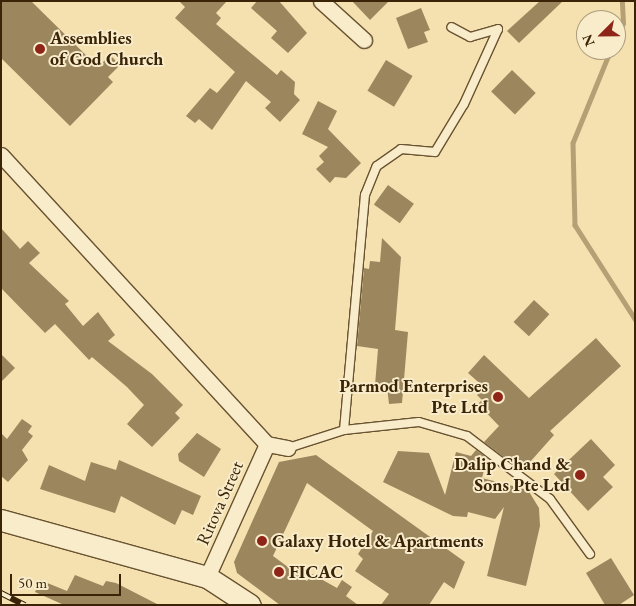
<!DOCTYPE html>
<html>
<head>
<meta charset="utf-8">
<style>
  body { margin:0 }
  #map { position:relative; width:636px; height:606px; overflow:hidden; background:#f5e1af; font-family:"EB Garamond",serif }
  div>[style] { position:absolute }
  .stream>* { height:4.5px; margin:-2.25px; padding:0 2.25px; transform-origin:2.25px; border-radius:2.25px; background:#b5a076 }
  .building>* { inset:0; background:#9b865e; transform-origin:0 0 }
  .roads { filter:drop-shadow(1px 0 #695230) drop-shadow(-1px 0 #695230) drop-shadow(0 1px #695230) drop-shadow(0 -1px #695230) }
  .service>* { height:8px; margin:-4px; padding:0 4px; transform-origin:4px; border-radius:4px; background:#f8eccb }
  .minor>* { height:15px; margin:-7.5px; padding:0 7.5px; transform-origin:7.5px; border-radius:7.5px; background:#f8eccb }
  .secondary>* { height:21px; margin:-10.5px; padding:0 10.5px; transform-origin:10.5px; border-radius:10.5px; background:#f8eccb }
  .rail>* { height:5.5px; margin-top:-2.75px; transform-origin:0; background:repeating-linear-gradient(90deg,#f8eccb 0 11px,#3a2306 0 22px); box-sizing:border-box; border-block:1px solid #3a2306 }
  .dots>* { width:14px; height:14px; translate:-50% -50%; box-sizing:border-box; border:2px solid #f8eccb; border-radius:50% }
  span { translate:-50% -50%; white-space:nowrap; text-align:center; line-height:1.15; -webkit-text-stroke:4px #f8eccb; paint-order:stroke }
  .poi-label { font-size:18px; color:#3a2306; font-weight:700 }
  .left { translate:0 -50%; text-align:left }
  .right { translate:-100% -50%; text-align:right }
  .street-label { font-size:18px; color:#3a2306 }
  .frame { position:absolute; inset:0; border:2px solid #3a2306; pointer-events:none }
  .north { position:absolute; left:576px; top:10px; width:50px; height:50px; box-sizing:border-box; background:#f8eccb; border:1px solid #ac9c7c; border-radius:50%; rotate:247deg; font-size:14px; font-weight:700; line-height:20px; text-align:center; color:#3a2306 }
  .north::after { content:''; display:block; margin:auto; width:18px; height:22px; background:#8f2418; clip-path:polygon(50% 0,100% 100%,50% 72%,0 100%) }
  .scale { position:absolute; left:10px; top:574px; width:111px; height:22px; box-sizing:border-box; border:2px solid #3a2306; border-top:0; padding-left:6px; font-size:15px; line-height:18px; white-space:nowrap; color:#3a2306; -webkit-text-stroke:4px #f8eccb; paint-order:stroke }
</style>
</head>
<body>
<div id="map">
  <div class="stream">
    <div style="left:616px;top:39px;width:17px;rotate:-66deg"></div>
    <div style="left:623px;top:23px;width:22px;rotate:-93deg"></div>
    <div style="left:611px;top:50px;width:100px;rotate:112.2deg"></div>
    <div style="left:573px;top:143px;width:82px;rotate:88.6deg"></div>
    <div style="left:575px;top:225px;width:112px;rotate:57.4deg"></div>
  </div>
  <div class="building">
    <div style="clip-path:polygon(1px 1px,31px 1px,98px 67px,110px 55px,120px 65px,108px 77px,113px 82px,70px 126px,1px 58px)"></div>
    <div style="clip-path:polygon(179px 1px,227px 1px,216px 13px,221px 18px,216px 24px,277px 75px,281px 70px,295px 82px,294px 94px,300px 100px,280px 122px,265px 108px,271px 102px,246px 81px,212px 130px,199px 119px,195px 123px,186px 116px,210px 88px,217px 93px,235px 72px,175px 18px,185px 7px)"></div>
    <div style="clip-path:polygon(257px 1px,279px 1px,307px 33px,288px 53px,271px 38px,277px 31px,251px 8px)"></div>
    <div style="clip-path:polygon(352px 1px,389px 1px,370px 20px)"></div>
    <div style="clip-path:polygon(540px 1px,563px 1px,519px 43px,507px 31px)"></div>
    <div style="clip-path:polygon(421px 8px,430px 30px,424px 32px,428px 42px,408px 49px,396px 18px)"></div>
    <div style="left:386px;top:60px;width:31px;height:36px;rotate:31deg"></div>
    <div style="left:512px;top:70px;width:33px;height:30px;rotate:44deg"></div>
    <div style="clip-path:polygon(318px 101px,337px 111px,328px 129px,361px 163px,346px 178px,335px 177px,330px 183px,316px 169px,324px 162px,319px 156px,328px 147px,302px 134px)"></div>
    <div style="left:388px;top:185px;width:32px;height:24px;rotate:36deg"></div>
    <div style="clip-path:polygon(1px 228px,20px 249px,28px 241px,40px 253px,29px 263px,69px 301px,65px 304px,83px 326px,98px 312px,115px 335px,108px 341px,152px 374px,183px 405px,175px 413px,180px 418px,152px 447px,127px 424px,144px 405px,127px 387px,92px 357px,89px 360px,55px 324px,45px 333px,1px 288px)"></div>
    <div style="clip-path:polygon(382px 238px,401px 257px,395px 330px,408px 332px,402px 403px,389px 404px,387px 387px,375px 385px,378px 349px,357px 346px,364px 268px,369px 269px,370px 261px,380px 262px)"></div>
    <div style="left:534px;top:300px;width:21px;height:30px;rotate:43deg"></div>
    <div style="clip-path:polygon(596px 338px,621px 366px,550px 431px,554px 435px,522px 471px,484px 442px,499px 426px,478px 404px,482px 400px,477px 395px,485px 388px,468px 373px,484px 355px,529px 398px)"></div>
    <div style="clip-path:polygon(1px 354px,15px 368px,1px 382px)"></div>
    <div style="clip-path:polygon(22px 419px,32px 426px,28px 432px,33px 436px,22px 450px,28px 460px,8px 482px,1px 476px,1px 433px,7px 439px)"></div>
    <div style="clip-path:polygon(197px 433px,221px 449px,204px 477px,179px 461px,178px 454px)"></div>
    <div style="clip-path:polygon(591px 439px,615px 465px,603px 477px,613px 487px,588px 511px,554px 474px)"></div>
    <div style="clip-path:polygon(476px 450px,487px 458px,482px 478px,528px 490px,539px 508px,540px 526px,526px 586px,487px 576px,504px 507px,495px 519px,468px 512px,467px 517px,453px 516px,383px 482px,398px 451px,429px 453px,445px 495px,456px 452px,471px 456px)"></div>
    <div style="clip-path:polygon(316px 455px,465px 562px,454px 589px,444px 582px,429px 605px,381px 605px,389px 594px,355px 571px,363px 559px,358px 554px,373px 531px,307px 483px,273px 556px,307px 581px,312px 574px,337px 588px,342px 580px,352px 587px,346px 596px,358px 605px,280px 605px,237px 573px,234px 562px,279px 462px)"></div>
    <div style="clip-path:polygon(119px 460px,201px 496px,193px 515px,182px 510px,175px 525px,121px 496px,115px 513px,40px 489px,49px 465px,85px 481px,91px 462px,116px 470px)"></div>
    <div style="clip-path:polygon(611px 558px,634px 595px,619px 605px,605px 605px,586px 573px)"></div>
    <div style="clip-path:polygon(75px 575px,103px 586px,106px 581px,116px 583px,159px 605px,64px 605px,35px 592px,40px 580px,67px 591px)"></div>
  </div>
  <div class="roads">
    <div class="service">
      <div style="left:344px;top:430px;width:236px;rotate:-84.9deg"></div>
      <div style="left:365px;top:195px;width:31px;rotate:-68deg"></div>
      <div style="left:377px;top:166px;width:29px;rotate:-35deg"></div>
      <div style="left:401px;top:149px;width:34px;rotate:5deg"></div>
      <div style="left:435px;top:152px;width:56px;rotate:-58.9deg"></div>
      <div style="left:464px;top:104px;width:82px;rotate:-65.6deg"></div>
      <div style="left:498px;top:29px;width:29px;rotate:164deg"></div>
      <div style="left:470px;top:37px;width:21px;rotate:-152deg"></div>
      <div style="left:288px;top:448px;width:59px;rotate:-17.8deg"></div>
      <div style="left:344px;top:430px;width:75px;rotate:-6.1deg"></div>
      <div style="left:419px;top:422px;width:50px;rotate:16.3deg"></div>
      <div style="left:467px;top:436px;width:104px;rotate:37.2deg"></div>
      <div style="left:550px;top:499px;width:68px;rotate:54deg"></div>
    </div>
    <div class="minor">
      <div style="left:321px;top:1px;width:58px;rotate:42.2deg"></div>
      <div style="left:1px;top:155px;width:393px;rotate:47.4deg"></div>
      <div style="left:267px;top:444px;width:21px;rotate:11deg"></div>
      <div style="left:207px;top:577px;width:146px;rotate:-65.7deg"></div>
    </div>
    <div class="secondary">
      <div style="left:1px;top:520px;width:214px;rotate:15.5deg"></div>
      <div style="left:207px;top:577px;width:51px;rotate:33.1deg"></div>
    </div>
  </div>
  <div class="rail">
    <div style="left:1px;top:593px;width:27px;rotate:27deg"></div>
  </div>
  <div class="dots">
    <div style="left:40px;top:49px;background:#8f2418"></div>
    <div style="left:498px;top:397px;background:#8f2418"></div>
    <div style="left:580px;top:475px;background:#8f2418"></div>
    <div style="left:262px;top:541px;background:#8f2418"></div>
    <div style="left:279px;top:572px;background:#8f2418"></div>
  </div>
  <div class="poi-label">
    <span class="left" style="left:50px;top:49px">Assemblies<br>of God Church</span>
    <span class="right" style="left:488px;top:397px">Parmod Enterprises<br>Pte Ltd</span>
    <span class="right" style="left:570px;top:475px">Dalip Chand &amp;<br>Sons Pte Ltd</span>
    <span class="left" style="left:272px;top:541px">Galaxy Hotel &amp; Apartments</span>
    <span class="left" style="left:289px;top:572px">FICAC</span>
  </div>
  <div class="street-label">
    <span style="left:220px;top:503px;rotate:-66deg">Ritova Street</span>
  </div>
  <div class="frame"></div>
  <div class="north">N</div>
  <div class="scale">50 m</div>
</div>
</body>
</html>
